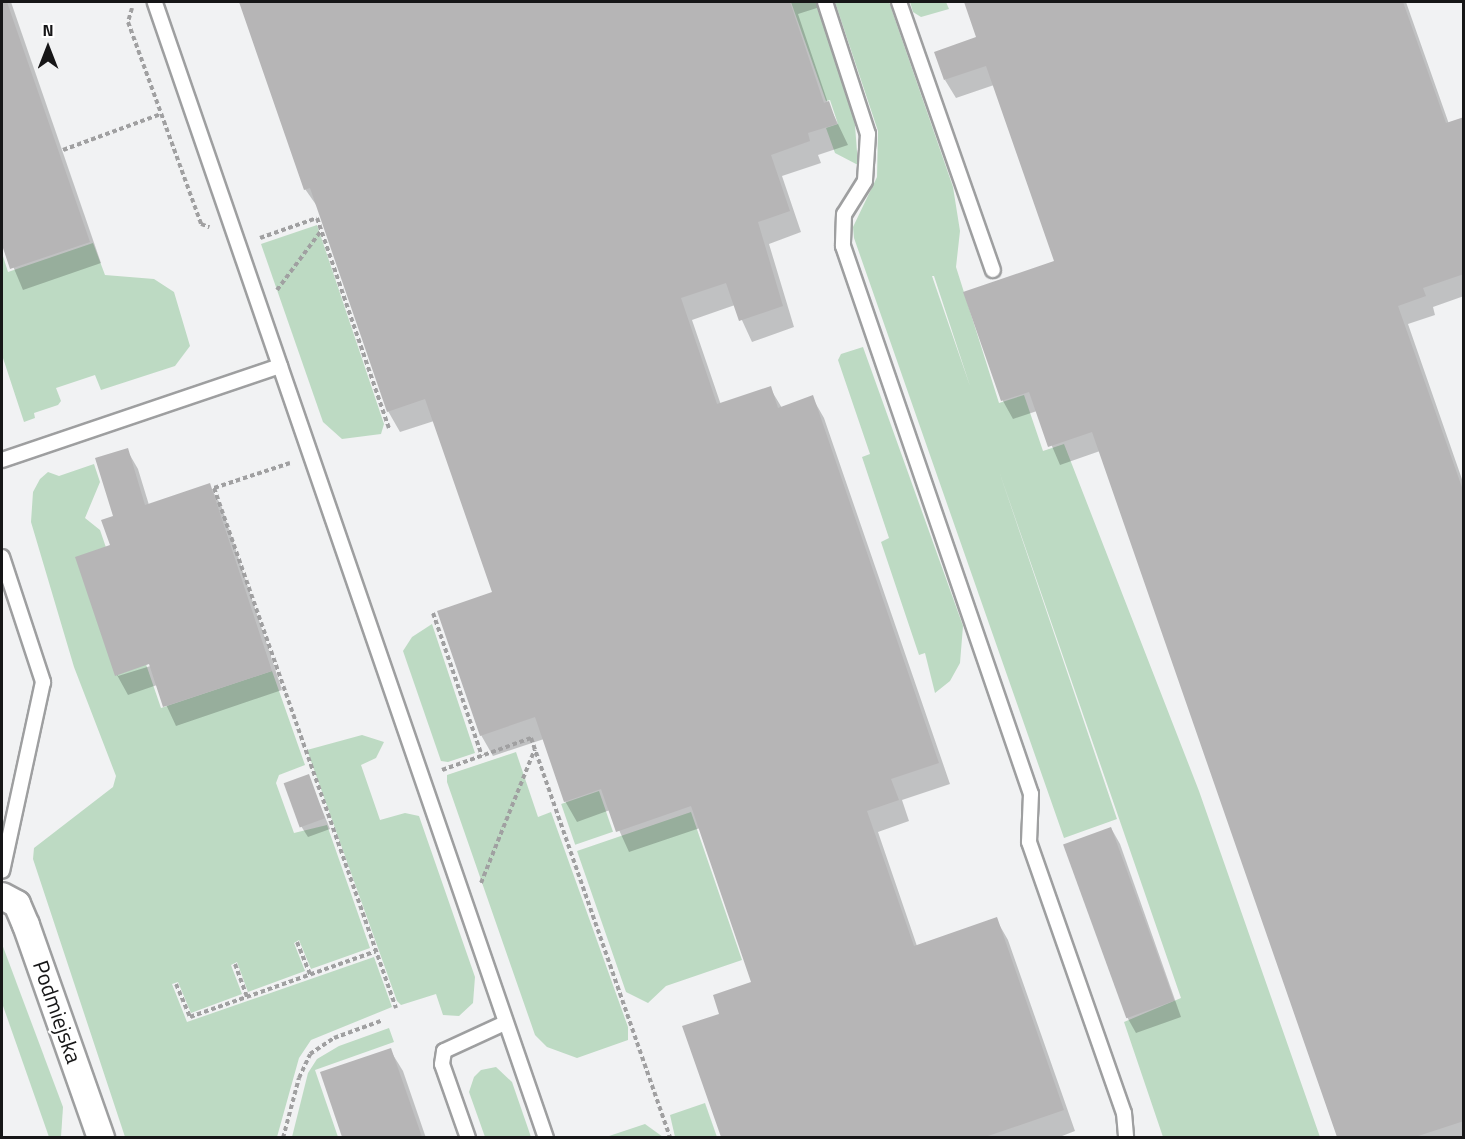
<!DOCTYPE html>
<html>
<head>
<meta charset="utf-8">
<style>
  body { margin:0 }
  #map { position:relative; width:1465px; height:1139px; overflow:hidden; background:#f1f2f3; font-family:"Titillium Web",sans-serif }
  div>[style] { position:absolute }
  .green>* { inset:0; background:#bddac3; transform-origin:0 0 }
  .shadow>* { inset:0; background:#0003 }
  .building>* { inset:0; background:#b6b5b6; transform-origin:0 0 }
  .path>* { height:4px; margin-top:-2px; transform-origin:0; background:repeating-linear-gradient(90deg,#a0a0a1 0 4.5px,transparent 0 7.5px) }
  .roads { filter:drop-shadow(2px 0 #9e9fa0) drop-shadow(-2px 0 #9e9fa0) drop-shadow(0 2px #9e9fa0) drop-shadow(0 -2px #9e9fa0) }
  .service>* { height:14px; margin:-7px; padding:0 7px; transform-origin:7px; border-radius:7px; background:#fff }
  .minor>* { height:26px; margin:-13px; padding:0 13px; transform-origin:13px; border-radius:13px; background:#fff }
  span { translate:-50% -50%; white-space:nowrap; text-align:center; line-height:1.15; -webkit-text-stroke:4.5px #fff; paint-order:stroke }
  .street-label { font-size:22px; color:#161617 }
  .frame { position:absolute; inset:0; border:3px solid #161617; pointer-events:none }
  .north { position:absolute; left:18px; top:18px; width:60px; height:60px; -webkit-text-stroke:4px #fff; paint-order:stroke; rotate:0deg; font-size:16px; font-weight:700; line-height:24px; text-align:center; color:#161617 }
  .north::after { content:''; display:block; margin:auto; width:21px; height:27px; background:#161617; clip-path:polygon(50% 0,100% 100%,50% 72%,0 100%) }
</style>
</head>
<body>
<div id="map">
  <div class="green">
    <div style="clip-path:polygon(791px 2px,816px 2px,854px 112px,858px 165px,835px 153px,826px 128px,838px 124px,830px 100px,826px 101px)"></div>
    <div style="clip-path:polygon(evenodd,835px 2px,889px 2px,953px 187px,960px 231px,956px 267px,999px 403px,1024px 395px,1043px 451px,1064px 444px,1199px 791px,1320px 1137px,1163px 1137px,1124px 1022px,1181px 998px,999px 471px,1117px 819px,1064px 838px,854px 238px,853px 227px,877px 177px,878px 131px,835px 2px,932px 276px,934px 276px,970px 386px,932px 276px)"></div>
    <div style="clip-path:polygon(910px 2px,946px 2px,949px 9px,921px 17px,913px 12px)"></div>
    <div style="clip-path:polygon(317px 225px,384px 424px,381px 434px,342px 439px,323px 422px,261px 244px)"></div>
    <div style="clip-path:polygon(93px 243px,105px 275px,154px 279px,174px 292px,190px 346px,175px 366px,101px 390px,95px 375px,56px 388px,61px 401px,58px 405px,34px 413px,35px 418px,24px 422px,2px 355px,2px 253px,8px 272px)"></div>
    <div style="clip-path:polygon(863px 347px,963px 626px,960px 663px,950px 681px,935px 693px,925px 653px,919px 655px,881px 542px,889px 538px,862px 457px,870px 454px,838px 360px,841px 354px)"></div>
    <div style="clip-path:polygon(94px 464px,100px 482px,85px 518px,100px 530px,161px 708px,272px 671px,305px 765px,279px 775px,276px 783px,294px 833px,327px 825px,370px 948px,311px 969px,299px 940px,294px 943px,305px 971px,248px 992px,237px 962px,231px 965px,242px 994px,191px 1013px,178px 982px,172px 984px,187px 1022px,374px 957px,392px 1007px,311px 1040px,299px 1058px,277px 1137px,125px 1137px,33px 859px,34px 848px,113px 787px,116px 776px,74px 667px,31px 522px,33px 492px,40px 479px,48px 472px,59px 476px)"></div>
    <div style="clip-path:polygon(432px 624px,475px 753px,448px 762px,441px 761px,403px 651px,412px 637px)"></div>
    <div style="clip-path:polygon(362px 735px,384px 742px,376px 758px,361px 765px,380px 820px,405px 813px,419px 816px,475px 977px,473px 1003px,459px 1016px,443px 1015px,436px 994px,401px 1005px,397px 1001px,307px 750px)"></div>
    <div style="clip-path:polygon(516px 752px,538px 817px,551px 812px,628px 1027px,628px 1040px,577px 1058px,547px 1047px,535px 1035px,447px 782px,447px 775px)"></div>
    <div style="left:599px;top:791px;width:43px;height:40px;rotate:71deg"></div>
    <div style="clip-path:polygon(691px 812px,742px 960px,666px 986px,648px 1003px,626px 992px,577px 851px)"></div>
    <div style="clip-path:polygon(2px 944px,63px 1107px,61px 1137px,49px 1137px,2px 1003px)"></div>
    <div style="clip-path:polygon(389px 1028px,394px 1042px,315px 1070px,338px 1137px,292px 1137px,308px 1073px,317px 1059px,339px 1046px)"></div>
    <div style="clip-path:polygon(496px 1067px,512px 1082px,531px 1137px,485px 1137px,469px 1092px,474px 1077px,481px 1070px)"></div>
    <div style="clip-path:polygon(705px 1103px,717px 1137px,675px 1137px,670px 1115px)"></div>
    <div style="clip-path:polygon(645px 1124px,663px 1137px,606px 1137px)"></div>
  </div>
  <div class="shadow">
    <div style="clip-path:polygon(2px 2px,11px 2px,101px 263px,23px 290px,2px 240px)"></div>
    <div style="clip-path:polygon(241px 2px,818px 2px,820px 7px,798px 14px,828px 103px,848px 145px,818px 155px,821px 163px,782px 176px,801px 232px,769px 244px,794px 327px,752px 342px,735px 305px,692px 320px,721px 405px,770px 388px,782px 408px,812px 397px,824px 418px,950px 784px,902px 800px,909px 821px,878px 832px,917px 946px,996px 919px,1008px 940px,1075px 1131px,1057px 1138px,723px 1138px,684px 1027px,721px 1015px,753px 982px,700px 828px,629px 852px,610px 810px,577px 822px,565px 801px,544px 739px,493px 756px,481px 735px,493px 593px,434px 421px,400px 432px,388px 411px,319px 209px,305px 189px)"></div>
    <div style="clip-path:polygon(965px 2px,1406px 2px,1449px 124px,1464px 119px,1464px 296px,1433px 307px,1435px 315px,1408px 324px,1464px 485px,1464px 1138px,1338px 1138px,1100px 451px,1060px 465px,1037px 411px,1013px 419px,1003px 401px,965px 293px,1056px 262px,994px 85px,956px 98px,945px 80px,978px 38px)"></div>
    <div style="clip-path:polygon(evenodd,127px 450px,138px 469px,149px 505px,209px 485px,221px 505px,282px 690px,176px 726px,157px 685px,128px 695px,117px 675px,111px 546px,127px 450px,156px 661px,157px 664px,118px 676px,118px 673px,156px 661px)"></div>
    <div style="clip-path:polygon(308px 776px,330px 829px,308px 837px,301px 826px)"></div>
    <div style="clip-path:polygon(1111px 828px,1120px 844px,1181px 1017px,1136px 1033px,1127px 1017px)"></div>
    <div style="clip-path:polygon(390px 1050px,403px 1071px,426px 1138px,344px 1138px,322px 1073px)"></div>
  </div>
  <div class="building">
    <div style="clip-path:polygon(2px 2px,7px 2px,90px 242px,10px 269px,2px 245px)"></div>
    <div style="clip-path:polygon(239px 2px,790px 2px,824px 103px,829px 101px,837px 124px,808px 133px,810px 141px,771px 155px,790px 211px,758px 222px,783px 306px,739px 321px,726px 283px,681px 298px,717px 404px,771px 386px,778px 408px,813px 395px,939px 763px,891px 779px,899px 800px,867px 811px,914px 946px,997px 917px,1064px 1110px,985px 1137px,721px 1137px,682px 1026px,719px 1014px,713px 995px,751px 982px,691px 806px,616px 832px,601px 789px,564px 802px,535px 717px,480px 736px,437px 611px,492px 592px,425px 399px,387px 412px,310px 188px,304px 190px)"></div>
    <div style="clip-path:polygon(964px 2px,1403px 2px,1446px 123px,1464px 117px,1464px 274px,1423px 288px,1426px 296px,1398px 306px,1464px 493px,1464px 1121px,1415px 1137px,1337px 1137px,1092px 432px,1048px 447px,1029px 392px,1001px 401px,963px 292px,1054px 261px,986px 66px,944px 80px,934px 52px,976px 37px)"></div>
    <div style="clip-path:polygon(128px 448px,145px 505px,210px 483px,272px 671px,163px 707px,149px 664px,115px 676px,75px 557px,110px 545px,101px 520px,113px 516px,95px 458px)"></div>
    <div style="left:309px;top:774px;width:47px;height:27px;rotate:70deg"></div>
    <div style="left:1111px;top:827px;width:185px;height:51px;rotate:70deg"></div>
    <div style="clip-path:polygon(391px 1048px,422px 1137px,342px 1137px,320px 1072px)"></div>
  </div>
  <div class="path">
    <div style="left:132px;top:8px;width:15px;rotate:106deg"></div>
    <div style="left:128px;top:22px;width:215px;rotate:70.1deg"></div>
    <div style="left:201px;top:224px;width:9px;rotate:21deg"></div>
    <div style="left:63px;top:150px;width:104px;rotate:-20.2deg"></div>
    <div style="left:260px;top:238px;width:60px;rotate:-19.3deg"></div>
    <div style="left:317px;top:218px;width:222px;rotate:71.1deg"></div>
    <div style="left:277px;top:290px;width:74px;rotate:-53.3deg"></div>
    <div style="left:290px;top:463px;width:80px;rotate:161.8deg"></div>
    <div style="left:214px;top:488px;width:551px;rotate:70.71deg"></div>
    <div style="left:433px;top:613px;width:151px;rotate:71.1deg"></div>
    <div style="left:442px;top:770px;width:95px;rotate:-19.8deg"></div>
    <div style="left:531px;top:738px;width:423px;rotate:70.8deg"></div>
    <div style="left:481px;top:883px;width:144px;rotate:-68.1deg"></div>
    <div style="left:297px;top:942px;width:35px;rotate:68deg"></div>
    <div style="left:235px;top:964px;width:35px;rotate:70deg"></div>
    <div style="left:176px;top:984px;width:36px;rotate:67deg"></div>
    <div style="left:190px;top:1017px;width:197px;rotate:-19.5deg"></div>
    <div style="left:283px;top:1138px;width:62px;rotate:-75.1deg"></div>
    <div style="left:299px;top:1078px;width:26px;rotate:-65deg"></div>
    <div style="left:310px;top:1054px;width:29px;rotate:-34deg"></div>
    <div style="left:334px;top:1038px;width:50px;rotate:-19.9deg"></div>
  </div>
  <div class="roads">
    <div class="service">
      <div style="left:825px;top:2px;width:139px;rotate:72deg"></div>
      <div style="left:868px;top:134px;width:47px;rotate:93.7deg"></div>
      <div style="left:865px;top:181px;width:39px;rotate:122deg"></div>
      <div style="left:844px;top:214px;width:32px;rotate:92deg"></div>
      <div style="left:843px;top:246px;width:579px;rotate:71.06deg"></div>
      <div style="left:1031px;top:794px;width:48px;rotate:92.4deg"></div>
      <div style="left:1029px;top:842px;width:287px;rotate:70.7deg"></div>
      <div style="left:1124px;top:1113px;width:25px;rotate:85deg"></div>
      <div style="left:899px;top:2px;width:284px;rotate:70.7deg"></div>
      <div style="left:280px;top:366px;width:817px;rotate:70.99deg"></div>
      <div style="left:2px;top:460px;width:293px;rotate:-18.7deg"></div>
      <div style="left:280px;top:366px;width:385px;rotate:-109deg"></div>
      <div style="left:2px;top:557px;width:132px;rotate:71.8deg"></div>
      <div style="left:43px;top:682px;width:193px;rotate:102.2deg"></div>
      <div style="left:468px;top:1138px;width:78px;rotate:-109.4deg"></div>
      <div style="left:442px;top:1064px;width:13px;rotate:-81deg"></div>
      <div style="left:444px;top:1051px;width:67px;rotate:-24.7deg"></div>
    </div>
    <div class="minor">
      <div style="left:2px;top:896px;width:17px;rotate:28deg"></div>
      <div style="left:17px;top:904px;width:23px;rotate:67deg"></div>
      <div style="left:26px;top:925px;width:226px;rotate:70.6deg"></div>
    </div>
  </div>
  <div class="street-label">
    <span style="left:57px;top:1012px;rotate:71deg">Podmiejska</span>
  </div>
  <div class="frame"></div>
  <div class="north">N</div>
</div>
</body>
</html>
